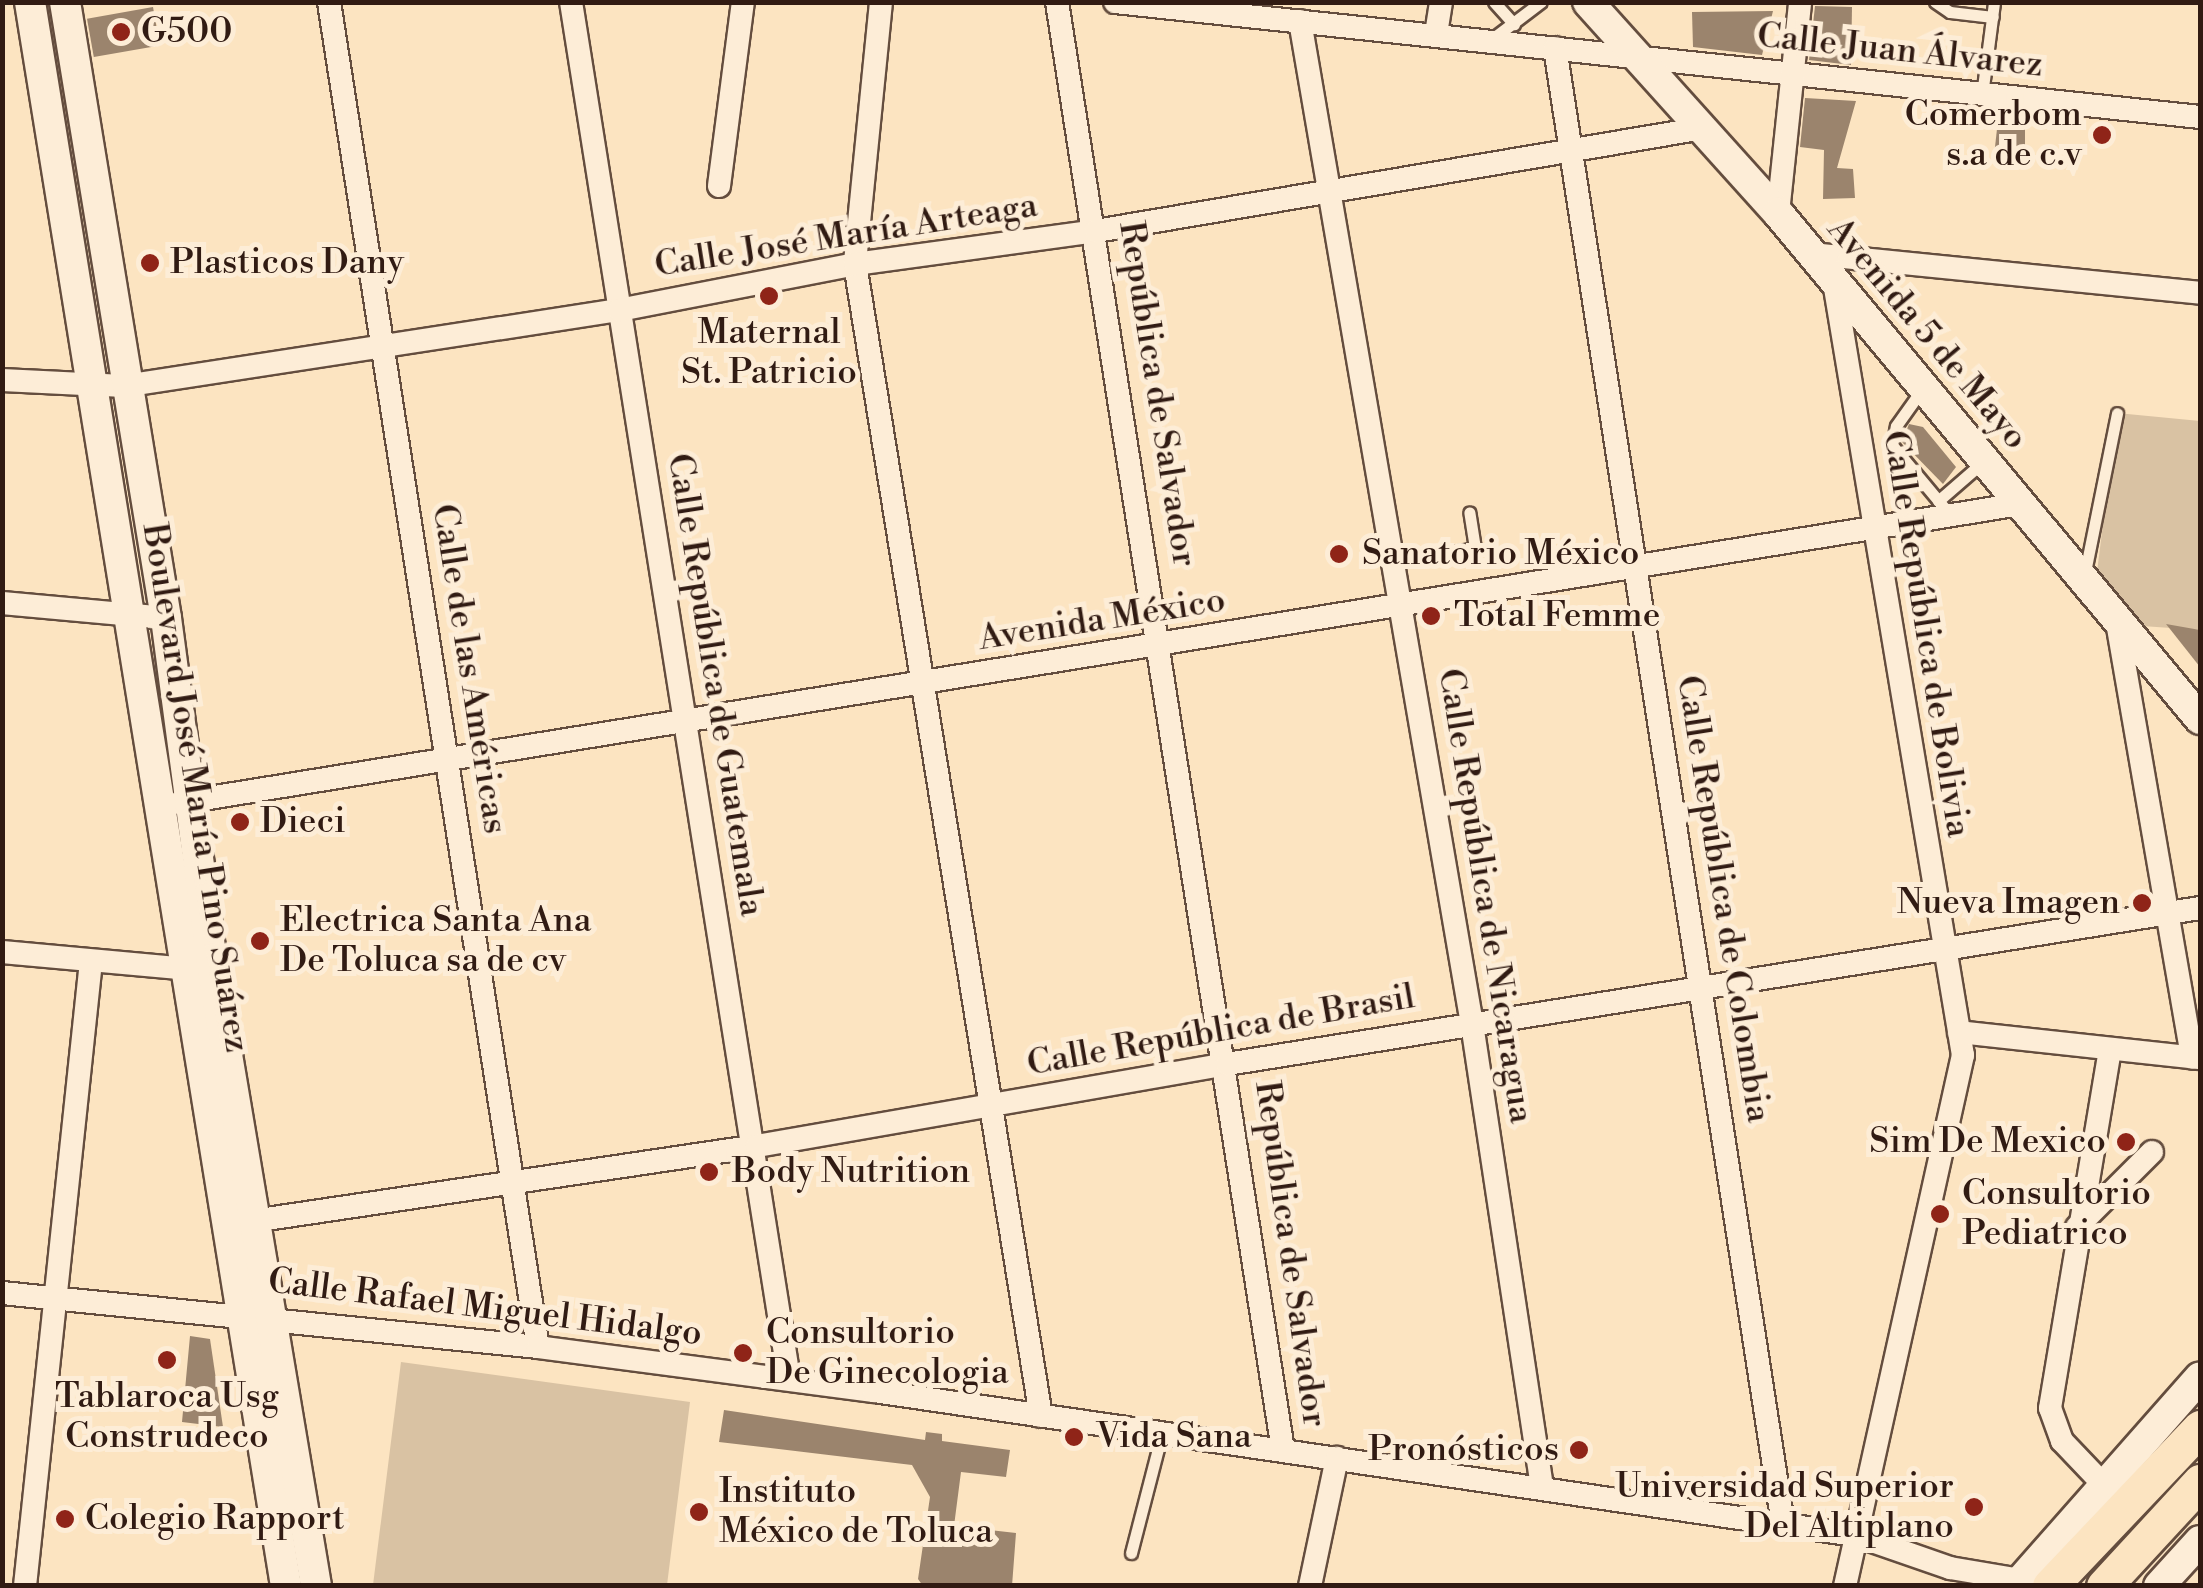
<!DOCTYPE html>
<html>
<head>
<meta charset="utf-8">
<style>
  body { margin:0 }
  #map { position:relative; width:2203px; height:1588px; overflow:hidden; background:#fce4c1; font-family:"Libre Bodoni",serif }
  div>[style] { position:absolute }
  .green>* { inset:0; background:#d9c2a3 }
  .building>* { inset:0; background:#9b846d; transform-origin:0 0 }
  .roads { filter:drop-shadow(2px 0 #644d3e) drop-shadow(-2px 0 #644d3e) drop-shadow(0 2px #644d3e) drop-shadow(0 -2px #644d3e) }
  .service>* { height:11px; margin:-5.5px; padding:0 5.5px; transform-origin:5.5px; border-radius:5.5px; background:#fdedd7 }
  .minor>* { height:22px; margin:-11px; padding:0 11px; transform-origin:11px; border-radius:11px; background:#fdedd7 }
  .secondary>* { height:30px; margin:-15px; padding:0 15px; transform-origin:15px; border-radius:15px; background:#fdedd7 }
  .trunk>* { height:35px; margin:-17.5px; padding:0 17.5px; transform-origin:17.5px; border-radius:17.5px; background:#fce4c1 }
  .dots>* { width:28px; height:28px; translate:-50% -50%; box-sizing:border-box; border:5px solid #fdedd7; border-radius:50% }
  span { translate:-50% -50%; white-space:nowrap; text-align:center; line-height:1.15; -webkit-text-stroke:10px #fdedd7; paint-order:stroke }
  .poi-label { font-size:35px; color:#311b13 }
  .left { translate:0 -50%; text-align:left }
  .right { translate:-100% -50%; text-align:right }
  .street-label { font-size:35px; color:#311b13 }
  .frame { position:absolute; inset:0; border:5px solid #311b13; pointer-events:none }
</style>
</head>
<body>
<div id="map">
  <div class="green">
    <div style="clip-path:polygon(2117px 413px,2200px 421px,2200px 630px,2142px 626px,2097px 572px)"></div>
    <div style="clip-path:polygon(401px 1362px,690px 1402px,667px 1585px,373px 1585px)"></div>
  </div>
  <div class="building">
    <div style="clip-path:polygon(1815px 6px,1852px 7px,1851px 65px,1809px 60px)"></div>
    <div style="left:153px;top:7px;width:39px;height:67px;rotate:80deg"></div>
    <div style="clip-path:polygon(1773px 11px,1762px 55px,1693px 47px,1692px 12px)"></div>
    <div style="clip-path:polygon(1805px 98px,1856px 101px,1837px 168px,1853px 169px,1855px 198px,1823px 199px,1824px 150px,1800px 147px)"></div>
    <div style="clip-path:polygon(1998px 120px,2025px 125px,2025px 158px,1994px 156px)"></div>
    <div style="clip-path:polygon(1909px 424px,1923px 427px,1956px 467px,1943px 484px,1902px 442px)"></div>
    <div style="clip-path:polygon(2166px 624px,2200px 630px,2200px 667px)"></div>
    <div style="clip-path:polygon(190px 1336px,210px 1339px,223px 1427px,182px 1422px)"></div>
    <div style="clip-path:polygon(724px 1410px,925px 1440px,926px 1432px,942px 1434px,942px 1441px,1010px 1450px,1006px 1477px,961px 1472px,954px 1526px,1016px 1533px,1012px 1586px,923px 1586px,918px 1579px,930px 1497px,912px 1465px,719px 1442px)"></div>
  </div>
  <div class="roads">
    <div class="service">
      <div style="left:1494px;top:2px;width:30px;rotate:48deg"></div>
      <div style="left:1935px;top:2px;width:18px;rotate:34deg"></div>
      <div style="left:1950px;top:12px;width:43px;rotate:6.6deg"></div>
      <div style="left:1492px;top:39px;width:61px;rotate:-37.1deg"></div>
      <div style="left:1982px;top:95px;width:94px;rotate:-82.6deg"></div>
      <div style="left:1923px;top:388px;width:47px;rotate:125.4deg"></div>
      <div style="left:1896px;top:426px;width:19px;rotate:102deg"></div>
      <div style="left:1892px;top:445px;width:94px;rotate:50.2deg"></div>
      <div style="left:1938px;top:501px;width:61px;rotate:-41deg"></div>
      <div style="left:1395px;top:562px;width:81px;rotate:-9.9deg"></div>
      <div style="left:1475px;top:548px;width:36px;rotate:-99deg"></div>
      <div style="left:2085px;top:572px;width:162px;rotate:-78.6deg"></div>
      <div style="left:1131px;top:1553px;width:124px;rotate:-75.5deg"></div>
    </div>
    <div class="minor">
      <div style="left:329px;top:2px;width:1361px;rotate:81.17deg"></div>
      <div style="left:571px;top:2px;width:1394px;rotate:81deg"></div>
      <div style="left:881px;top:2px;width:263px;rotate:95.7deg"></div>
      <div style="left:855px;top:264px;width:1167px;rotate:80.83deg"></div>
      <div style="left:1057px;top:2px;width:1466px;rotate:81.13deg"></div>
      <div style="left:1115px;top:2px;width:1091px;rotate:6.05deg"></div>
      <div style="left:1300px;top:21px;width:1018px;rotate:80.27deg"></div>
      <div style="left:1472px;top:1024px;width:468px;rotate:81.4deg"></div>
      <div style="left:1436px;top:34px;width:32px;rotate:-81deg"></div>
      <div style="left:1555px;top:48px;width:1494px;rotate:81.22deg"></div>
      <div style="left:719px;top:186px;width:186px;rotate:-82.6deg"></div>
      <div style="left:1778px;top:213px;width:212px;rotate:-84deg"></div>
      <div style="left:1812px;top:254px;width:390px;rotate:5.7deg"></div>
      <div style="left:1834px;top:282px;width:784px;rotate:80.53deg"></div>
      <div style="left:1963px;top:1055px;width:544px;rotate:102.53deg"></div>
      <div style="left:2px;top:380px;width:122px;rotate:2.8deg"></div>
      <div style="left:124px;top:386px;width:501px;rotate:-8.73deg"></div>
      <div style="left:619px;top:310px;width:240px;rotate:-11deg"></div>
      <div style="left:855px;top:264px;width:243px;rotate:-7.8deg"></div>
      <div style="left:1096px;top:231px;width:610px;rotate:-9.63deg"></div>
      <div style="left:2px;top:603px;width:165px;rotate:5.2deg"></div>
      <div style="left:2117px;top:622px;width:442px;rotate:80.2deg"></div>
      <div style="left:178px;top:803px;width:1867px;rotate:-9.22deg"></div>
      <div style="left:2px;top:952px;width:197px;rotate:5.2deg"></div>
      <div style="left:1959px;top:1032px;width:242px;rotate:6.2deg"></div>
      <div style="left:253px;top:1221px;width:510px;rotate:-8.46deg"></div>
      <div style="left:757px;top:1146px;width:477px;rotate:-9.9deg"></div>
      <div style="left:1227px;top:1064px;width:985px;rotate:-9.11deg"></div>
      <div style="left:2077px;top:1227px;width:106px;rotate:-45deg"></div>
      <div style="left:2px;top:1293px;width:539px;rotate:5.75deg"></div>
      <div style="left:538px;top:1347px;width:339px;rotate:7.5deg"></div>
      <div style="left:874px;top:1391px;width:992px;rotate:8.35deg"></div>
      <div style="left:1855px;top:1535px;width:101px;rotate:19.2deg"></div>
      <div style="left:1950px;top:1568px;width:72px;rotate:9.6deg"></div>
      <div style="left:2102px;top:1483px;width:58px;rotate:-133.6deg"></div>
      <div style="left:2062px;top:1441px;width:35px;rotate:-110deg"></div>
      <div style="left:2050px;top:1408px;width:364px;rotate:-80.5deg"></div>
      <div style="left:25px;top:1586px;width:628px;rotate:-83.97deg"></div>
      <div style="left:1310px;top:1586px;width:131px;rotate:-78.1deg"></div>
    </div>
    <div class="secondary">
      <div style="left:30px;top:2px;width:1605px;rotate:80.82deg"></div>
      <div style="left:65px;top:2px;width:624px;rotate:80.69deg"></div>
      <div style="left:166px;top:618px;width:356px;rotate:82.4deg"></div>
      <div style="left:213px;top:971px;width:624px;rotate:80.49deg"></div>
      <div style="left:1588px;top:2px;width:284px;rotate:48deg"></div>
      <div style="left:1778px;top:213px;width:659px;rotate:50.17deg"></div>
      <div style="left:2016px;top:1586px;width:278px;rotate:-48.6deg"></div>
      <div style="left:2159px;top:1586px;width:61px;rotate:-47.7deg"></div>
    </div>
    <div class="trunk">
      <div style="left:2050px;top:1586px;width:218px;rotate:-46.5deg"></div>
      <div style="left:2104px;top:1586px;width:142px;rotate:-47.3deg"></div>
    </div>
  </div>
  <div class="dots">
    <div style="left:121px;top:32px;background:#8f2418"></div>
    <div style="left:2102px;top:135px;background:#8f2418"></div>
    <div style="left:150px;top:263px;background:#8f2418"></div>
    <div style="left:769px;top:296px;background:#8f2418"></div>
    <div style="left:1339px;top:554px;background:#8f2418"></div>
    <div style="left:1431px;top:616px;background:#8f2418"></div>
    <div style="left:240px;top:822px;background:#8f2418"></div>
    <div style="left:2142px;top:903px;background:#8f2418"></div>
    <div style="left:260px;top:941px;background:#8f2418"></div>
    <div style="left:2126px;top:1142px;background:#8f2418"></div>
    <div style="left:709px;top:1172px;background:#8f2418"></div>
    <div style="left:1940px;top:1214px;background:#8f2418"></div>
    <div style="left:743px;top:1353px;background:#8f2418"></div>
    <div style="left:167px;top:1360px;background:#8f2418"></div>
    <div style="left:1074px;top:1437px;background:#8f2418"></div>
    <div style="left:1579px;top:1450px;background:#8f2418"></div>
    <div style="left:1974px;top:1507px;background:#8f2418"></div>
    <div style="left:699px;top:1512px;background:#8f2418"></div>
    <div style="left:65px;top:1519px;background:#8f2418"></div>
  </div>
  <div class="poi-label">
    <span class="left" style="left:141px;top:32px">G500</span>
    <span class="right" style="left:2082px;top:135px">Comerbom<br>s.a de c.v</span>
    <span class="left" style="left:170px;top:263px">Plasticos Dany</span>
    <span style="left:769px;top:353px">Maternal<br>St. Patricio</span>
    <span class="left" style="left:1362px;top:554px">Sanatorio México</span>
    <span class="left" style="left:1454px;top:616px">Total Femme</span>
    <span class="left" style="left:260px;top:822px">Dieci</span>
    <span class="right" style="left:2120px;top:903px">Nueva Imagen</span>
    <span class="left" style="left:280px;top:941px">Electrica Santa Ana<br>De Toluca sa de cv</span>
    <span class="right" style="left:2106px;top:1142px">Sim De Mexico</span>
    <span class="left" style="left:732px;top:1172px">Body Nutrition</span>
    <span class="left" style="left:1962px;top:1214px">Consultorio<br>Pediatrico</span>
    <span class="left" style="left:766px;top:1353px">Consultorio<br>De Ginecologia</span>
    <span style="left:167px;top:1417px">Tablaroca Usg<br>Construdeco</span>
    <span class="left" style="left:1096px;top:1437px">Vida Sana</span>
    <span class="right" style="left:1559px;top:1450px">Pronósticos</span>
    <span class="right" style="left:1954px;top:1507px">Universidad Superior<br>Del Altiplano</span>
    <span class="left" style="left:719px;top:1512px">Instituto<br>México de Toluca</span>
    <span class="left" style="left:85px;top:1519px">Colegio Rapport</span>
  </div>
  <div class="street-label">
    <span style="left:1900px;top:51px;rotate:6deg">Calle Juan Álvarez</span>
    <span style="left:846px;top:236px;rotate:-9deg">Calle José María Arteaga</span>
    <span style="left:1927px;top:334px;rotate:50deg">Avenida 5 de Mayo</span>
    <span style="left:1157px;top:394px;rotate:81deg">República de Salvador</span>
    <span style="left:1102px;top:620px;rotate:-9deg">Avenida México</span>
    <span style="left:1926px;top:634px;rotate:81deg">Calle República de Bolivia</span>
    <span style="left:469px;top:669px;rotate:81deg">Calle de las Américas</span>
    <span style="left:715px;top:685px;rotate:81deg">Calle República de Guatemala</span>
    <span style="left:195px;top:788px;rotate:81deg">Boulevard José María Pino Suárez</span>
    <span style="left:1485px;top:896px;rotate:81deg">Calle República de Nicaragua</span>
    <span style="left:1723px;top:899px;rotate:81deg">Calle República de Colombia</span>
    <span style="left:1221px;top:1031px;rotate:-10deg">Calle República de Brasil</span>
    <span style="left:1290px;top:1254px;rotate:82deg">República de Salvador</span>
    <span style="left:485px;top:1308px;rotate:7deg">Calle Rafael Miguel Hidalgo</span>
  </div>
  <div class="frame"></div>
</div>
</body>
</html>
